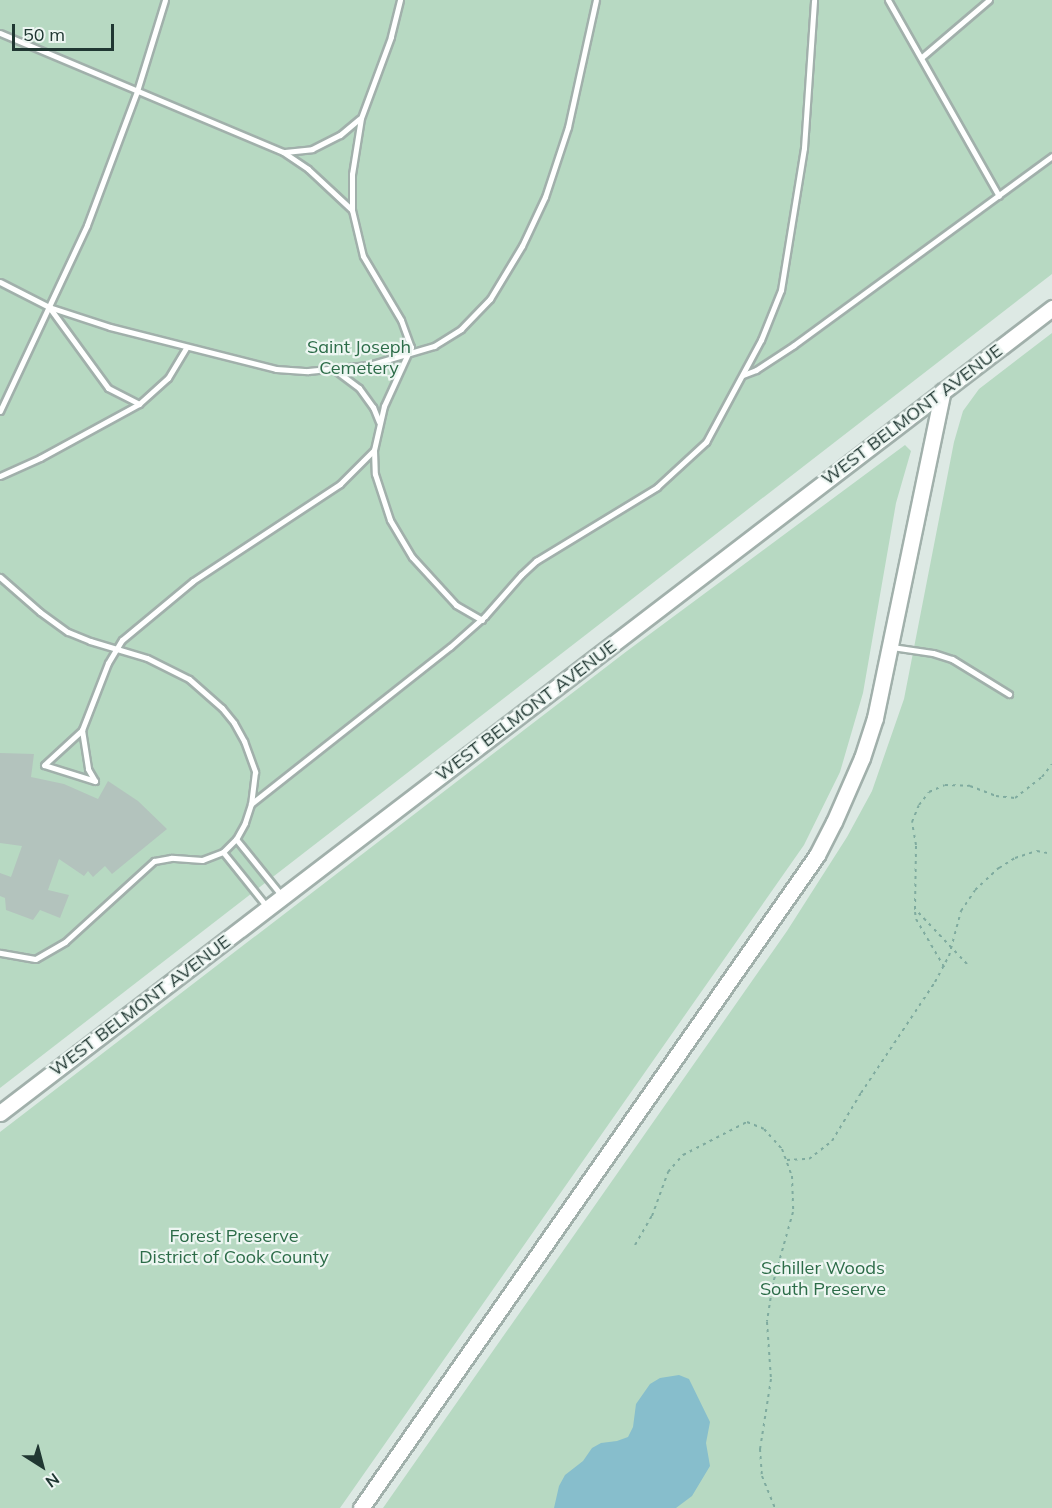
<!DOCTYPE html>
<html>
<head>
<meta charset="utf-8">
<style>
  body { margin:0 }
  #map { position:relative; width:1052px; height:1508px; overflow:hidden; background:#dde9e4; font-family:Mulish,sans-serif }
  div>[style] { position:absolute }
  .green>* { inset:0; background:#b7d9c2 }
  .water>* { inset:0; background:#87becc }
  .building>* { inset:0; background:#b3c3bd }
  .path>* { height:2px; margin-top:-1px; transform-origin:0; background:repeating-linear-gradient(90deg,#7fab9f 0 3px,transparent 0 7.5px) }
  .roads { filter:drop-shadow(2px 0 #a1b0ab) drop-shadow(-2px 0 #a1b0ab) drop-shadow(0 2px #a1b0ab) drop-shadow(0 -2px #a1b0ab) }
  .lane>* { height:5px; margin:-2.5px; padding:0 2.5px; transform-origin:2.5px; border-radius:2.5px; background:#fff }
  .secondary>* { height:15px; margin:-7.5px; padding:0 7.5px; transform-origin:7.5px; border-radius:7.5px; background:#fff }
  span { translate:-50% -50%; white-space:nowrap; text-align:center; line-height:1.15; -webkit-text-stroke:4.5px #edf6f2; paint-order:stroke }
  .park-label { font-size:18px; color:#2c6c48 }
  .street-label { font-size:18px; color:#203732 }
  .north { position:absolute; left:12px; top:1436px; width:60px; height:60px; -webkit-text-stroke:4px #edf6f2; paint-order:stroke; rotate:144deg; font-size:16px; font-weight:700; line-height:24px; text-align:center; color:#203732 }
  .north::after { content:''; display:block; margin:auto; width:21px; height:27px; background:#203732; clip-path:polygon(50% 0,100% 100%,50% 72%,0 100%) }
  .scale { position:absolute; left:12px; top:24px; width:102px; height:27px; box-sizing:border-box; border:3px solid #203732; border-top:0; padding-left:8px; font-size:18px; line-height:21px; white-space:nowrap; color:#203732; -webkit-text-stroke:4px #edf6f2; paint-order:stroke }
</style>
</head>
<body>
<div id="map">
  <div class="green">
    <div style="clip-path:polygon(0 0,1052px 0,1052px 274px,0 1088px)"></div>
    <div style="clip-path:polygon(1052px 333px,1052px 1508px,383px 1508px,787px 931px,847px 837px,872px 791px,904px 699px,954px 442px,963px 411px,979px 389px)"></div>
    <div style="clip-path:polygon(905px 445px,911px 451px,896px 503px,863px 693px,840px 772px,804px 845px,340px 1508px,0 1508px,0 1132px,627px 651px)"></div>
  </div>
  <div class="water">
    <div style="clip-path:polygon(679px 1375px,689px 1379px,710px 1422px,706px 1443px,710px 1466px,692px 1496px,676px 1508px,554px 1508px,559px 1486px,565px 1475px,583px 1461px,592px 1448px,601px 1443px,617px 1441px,628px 1437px,633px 1427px,636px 1404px,650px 1384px,660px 1378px)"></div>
  </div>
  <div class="building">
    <div style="clip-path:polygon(0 753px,34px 754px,31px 777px,64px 784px,98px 799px,108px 781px,138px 801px,167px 829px,112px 874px,105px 866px,93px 877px,88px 871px,84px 876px,59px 859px,48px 890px,69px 895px,60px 918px,40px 910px,33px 920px,6px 910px,5px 898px,0 896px,0 873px,11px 877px,22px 846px,0 843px)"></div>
  </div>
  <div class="path">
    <div style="left:915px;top:912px;width:7px;rotate:82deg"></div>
    <div style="left:916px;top:919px;width:56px;rotate:59.7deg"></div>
    <div style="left:967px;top:964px;width:76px;rotate:-133.4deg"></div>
    <div style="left:915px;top:909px;width:64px;rotate:-89.1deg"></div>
    <div style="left:916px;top:845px;width:23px;rotate:-100deg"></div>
    <div style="left:912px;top:822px;width:18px;rotate:-68deg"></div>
    <div style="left:919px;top:805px;width:16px;rotate:-52deg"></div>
    <div style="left:929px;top:792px;width:17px;rotate:-24deg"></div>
    <div style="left:945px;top:785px;width:25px;rotate:2deg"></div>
    <div style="left:970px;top:786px;width:28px;rotate:21deg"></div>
    <div style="left:996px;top:796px;width:19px;rotate:6deg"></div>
    <div style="left:1015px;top:798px;width:34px;rotate:-38deg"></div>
    <div style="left:1042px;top:777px;width:16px;rotate:-52deg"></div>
    <div style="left:787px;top:1160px;width:22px;rotate:-3deg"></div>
    <div style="left:809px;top:1159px;width:29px;rotate:-38deg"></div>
    <div style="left:832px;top:1141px;width:56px;rotate:-58.9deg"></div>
    <div style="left:861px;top:1093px;width:133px;rotate:-56.3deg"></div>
    <div style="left:935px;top:982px;width:30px;rotate:-62deg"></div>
    <div style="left:949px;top:956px;width:47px;rotate:-75.1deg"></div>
    <div style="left:961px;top:911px;width:25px;rotate:-56deg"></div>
    <div style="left:975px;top:890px;width:33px;rotate:-43deg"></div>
    <div style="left:999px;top:868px;width:19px;rotate:-32deg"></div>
    <div style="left:1015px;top:858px;width:23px;rotate:-18deg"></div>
    <div style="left:1037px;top:851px;width:15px;rotate:11deg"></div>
    <div style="left:635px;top:1245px;width:34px;rotate:-60deg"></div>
    <div style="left:652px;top:1216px;width:47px;rotate:-70deg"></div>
    <div style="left:668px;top:1172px;width:23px;rotate:-49deg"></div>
    <div style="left:683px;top:1155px;width:72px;rotate:-27.3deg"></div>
    <div style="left:747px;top:1122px;width:18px;rotate:22deg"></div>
    <div style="left:764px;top:1129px;width:27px;rotate:48deg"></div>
    <div style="left:782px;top:1149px;width:29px;rotate:70deg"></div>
    <div style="left:792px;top:1176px;width:36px;rotate:88deg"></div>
    <div style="left:793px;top:1212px;width:74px;rotate:105.7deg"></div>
    <div style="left:773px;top:1283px;width:39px;rotate:99deg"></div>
    <div style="left:767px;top:1322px;width:57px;rotate:86deg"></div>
    <div style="left:771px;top:1379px;width:71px;rotate:98.9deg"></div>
    <div style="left:760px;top:1449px;width:27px;rotate:86deg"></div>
    <div style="left:762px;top:1476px;width:35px;rotate:68deg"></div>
  </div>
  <div class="roads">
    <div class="lane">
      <div style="left:400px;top:0;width:38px;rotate:104deg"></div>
      <div style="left:391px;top:37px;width:86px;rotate:110.3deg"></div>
      <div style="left:361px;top:118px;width:57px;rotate:99.1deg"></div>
      <div style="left:352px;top:174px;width:36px;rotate:90deg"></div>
      <div style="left:352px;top:210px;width:47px;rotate:76.6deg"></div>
      <div style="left:363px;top:256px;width:74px;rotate:59.3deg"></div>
      <div style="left:401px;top:320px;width:29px;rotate:70deg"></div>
      <div style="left:411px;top:347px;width:65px;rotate:114.6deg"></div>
      <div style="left:384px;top:406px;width:45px;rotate:102.8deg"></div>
      <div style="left:374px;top:450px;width:24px;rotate:88deg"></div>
      <div style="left:375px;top:474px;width:48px;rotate:71.9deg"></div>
      <div style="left:390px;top:520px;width:43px;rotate:59.3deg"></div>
      <div style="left:412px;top:557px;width:65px;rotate:47.5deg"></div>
      <div style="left:456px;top:605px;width:30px;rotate:30deg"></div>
      <div style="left:888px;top:0;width:225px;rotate:60.5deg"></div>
      <div style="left:0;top:33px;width:307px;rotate:22.8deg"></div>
      <div style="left:283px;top:152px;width:30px;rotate:34deg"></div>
      <div style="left:308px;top:169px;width:60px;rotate:43deg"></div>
      <div style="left:922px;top:57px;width:88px;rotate:-40.4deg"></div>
      <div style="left:285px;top:152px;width:27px;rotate:-6deg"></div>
      <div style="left:312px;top:149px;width:31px;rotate:-27deg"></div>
      <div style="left:340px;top:135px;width:25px;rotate:-40deg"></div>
      <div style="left:0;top:282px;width:55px;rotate:27deg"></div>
      <div style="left:49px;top:307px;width:64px;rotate:18.2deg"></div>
      <div style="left:110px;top:327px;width:171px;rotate:14.2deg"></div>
      <div style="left:276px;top:369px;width:32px;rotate:4deg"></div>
      <div style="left:308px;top:371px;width:61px;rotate:-5.6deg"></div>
      <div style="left:369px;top:365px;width:68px;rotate:-16.3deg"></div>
      <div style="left:434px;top:346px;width:32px;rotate:-32deg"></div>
      <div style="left:461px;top:329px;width:42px;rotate:-46deg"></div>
      <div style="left:490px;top:299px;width:62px;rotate:-58.9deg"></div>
      <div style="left:522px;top:246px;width:54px;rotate:-64.9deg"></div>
      <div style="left:545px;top:197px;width:74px;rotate:-71.8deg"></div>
      <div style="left:568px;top:127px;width:130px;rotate:-77.6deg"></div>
      <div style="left:49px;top:307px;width:100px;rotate:53.9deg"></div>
      <div style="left:108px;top:388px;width:35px;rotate:27deg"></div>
      <div style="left:335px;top:370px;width:30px;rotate:37deg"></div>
      <div style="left:359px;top:388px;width:24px;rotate:54deg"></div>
      <div style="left:373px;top:407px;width:16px;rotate:68deg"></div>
      <div style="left:743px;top:375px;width:14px;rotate:-21deg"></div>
      <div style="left:756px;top:370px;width:45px;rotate:-33.3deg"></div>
      <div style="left:794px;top:345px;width:320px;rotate:-36.2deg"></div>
      <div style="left:0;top:411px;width:205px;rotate:-64.9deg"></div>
      <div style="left:87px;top:225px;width:143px;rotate:-69.5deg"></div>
      <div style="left:137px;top:91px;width:95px;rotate:-72.9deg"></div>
      <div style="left:0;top:476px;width:44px;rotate:-24.2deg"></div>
      <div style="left:40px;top:458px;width:113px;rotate:-28.6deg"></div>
      <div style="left:139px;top:404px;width:39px;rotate:-42deg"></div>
      <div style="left:168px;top:378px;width:35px;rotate:-59deg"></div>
      <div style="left:0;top:577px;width:53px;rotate:41.2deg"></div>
      <div style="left:40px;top:612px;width:34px;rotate:36deg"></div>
      <div style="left:68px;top:632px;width:24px;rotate:22deg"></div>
      <div style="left:90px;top:641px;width:59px;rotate:16.6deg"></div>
      <div style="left:147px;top:658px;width:47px;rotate:26.6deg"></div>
      <div style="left:189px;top:679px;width:44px;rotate:41.3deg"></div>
      <div style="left:222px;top:708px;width:19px;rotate:51deg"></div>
      <div style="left:234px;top:723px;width:21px;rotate:61deg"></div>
      <div style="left:244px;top:741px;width:33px;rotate:70deg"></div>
      <div style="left:255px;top:772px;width:32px;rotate:97deg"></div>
      <div style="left:251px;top:804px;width:20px;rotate:108deg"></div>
      <div style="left:245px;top:823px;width:18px;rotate:119deg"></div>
      <div style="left:236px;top:839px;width:18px;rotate:135deg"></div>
      <div style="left:223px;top:852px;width:22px;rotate:159deg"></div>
      <div style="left:202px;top:860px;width:31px;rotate:-176deg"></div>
      <div style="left:171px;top:858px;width:17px;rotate:170deg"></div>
      <div style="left:154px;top:861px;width:120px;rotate:137.7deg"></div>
      <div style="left:65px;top:942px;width:34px;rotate:150deg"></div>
      <div style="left:35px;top:959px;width:36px;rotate:-170deg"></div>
      <div style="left:892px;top:647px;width:41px;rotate:8.3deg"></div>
      <div style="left:933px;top:653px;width:20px;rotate:18deg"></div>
      <div style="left:952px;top:659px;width:67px;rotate:31.6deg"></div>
      <div style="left:82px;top:730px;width:39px;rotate:81deg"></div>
      <div style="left:88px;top:769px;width:14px;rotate:60deg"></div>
      <div style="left:95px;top:781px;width:53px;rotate:-162.6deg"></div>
      <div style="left:44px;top:765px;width:52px;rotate:-42.6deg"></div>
      <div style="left:82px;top:730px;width:72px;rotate:-68.8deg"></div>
      <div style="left:108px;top:663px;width:27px;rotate:-59deg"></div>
      <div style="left:122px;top:640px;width:92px;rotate:-39.7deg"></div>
      <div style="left:193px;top:581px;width:176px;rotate:-33.4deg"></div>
      <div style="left:340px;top:484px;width:48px;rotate:-45deg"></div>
      <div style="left:251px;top:804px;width:253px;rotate:-38.3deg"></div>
      <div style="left:450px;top:647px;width:47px;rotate:-41.5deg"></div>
      <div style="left:485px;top:616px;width:55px;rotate:-48.7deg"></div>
      <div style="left:521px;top:575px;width:21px;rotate:-43deg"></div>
      <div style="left:536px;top:561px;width:142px;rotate:-31.4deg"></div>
      <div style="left:657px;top:487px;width:67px;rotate:-42.6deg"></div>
      <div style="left:706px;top:442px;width:116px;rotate:-61.7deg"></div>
      <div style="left:761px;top:340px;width:54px;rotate:-68.2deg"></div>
      <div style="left:781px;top:290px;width:144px;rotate:-80.8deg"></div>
      <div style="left:804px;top:148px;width:148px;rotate:-86.1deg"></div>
      <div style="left:236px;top:839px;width:73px;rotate:51.1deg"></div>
      <div style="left:223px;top:852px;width:70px;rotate:51.3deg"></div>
    </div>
    <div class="secondary">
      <div style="left:0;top:1113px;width:1325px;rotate:-37.42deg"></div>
      <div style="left:361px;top:1508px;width:796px;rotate:-55.07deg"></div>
      <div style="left:817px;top:855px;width:37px;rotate:-63deg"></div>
      <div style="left:834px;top:822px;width:70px;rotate:-66.4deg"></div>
      <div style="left:862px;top:758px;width:42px;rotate:-72deg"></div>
      <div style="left:875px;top:718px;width:334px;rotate:-78.3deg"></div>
    </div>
  </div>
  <div class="park-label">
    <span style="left:359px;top:358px">Saint Joseph<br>Cemetery</span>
    <span style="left:234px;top:1247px">Forest Preserve<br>District of Cook County</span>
    <span style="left:823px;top:1279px">Schiller Woods<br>South Preserve</span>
  </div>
  <div class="street-label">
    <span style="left:912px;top:415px;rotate:-37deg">WEST BELMONT AVENUE</span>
    <span style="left:526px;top:711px;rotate:-37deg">WEST BELMONT AVENUE</span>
    <span style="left:140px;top:1006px;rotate:-37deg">WEST BELMONT AVENUE</span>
  </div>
  <div class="north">N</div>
  <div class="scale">50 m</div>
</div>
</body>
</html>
